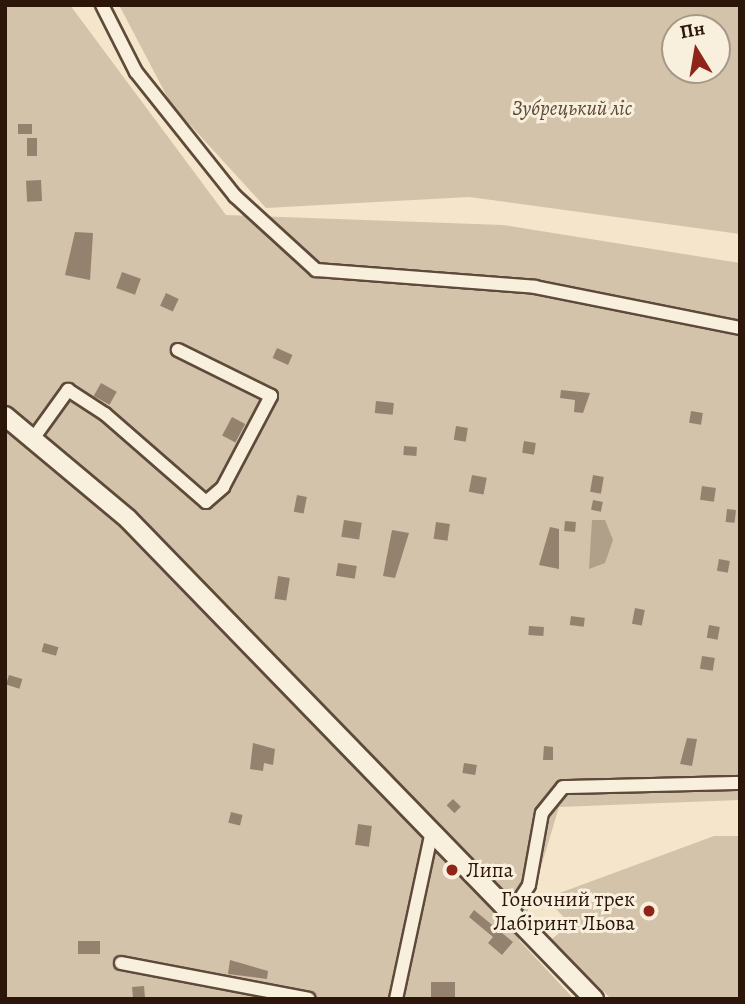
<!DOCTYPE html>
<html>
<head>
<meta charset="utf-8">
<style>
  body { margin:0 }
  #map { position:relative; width:745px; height:1004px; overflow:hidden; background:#f5e6cb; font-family:Alegreya,serif }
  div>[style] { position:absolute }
  .green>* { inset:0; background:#d3c3aa }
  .water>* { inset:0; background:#b09f89 }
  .building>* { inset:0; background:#94826e; transform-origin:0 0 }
  .roads { filter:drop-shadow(2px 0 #5e4a3a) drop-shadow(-2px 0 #5e4a3a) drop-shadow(0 2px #5e4a3a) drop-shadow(0 -2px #5e4a3a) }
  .street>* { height:12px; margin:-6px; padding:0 6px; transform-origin:6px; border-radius:6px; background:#f8efdd }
  .secondary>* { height:18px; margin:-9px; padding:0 9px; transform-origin:9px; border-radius:9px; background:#f8efdd }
  .dots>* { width:19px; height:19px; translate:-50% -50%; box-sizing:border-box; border:4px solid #f8efdd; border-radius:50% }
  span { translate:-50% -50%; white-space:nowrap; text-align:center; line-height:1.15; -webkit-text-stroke:6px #f8efdd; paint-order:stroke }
  .park-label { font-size:21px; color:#5d4a39; font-style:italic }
  .poi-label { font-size:21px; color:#2b1609 }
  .left { translate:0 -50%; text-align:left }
  .right { translate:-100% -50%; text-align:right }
  .frame { position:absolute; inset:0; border:7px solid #2b1609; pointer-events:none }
  .north { position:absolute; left:661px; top:14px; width:70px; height:70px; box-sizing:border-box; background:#f8efdd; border:2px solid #a69888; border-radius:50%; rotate:349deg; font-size:19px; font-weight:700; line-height:28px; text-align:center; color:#2b1609 }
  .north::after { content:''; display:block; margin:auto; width:24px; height:32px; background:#8f2418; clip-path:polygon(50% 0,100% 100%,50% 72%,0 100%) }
</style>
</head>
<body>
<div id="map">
  <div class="green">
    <div style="clip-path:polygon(5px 5px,70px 5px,226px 215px,503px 225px,740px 263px,740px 800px,559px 807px,519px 940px,574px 999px,5px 999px)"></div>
    <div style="clip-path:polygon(evenodd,119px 5px,740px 5px,740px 234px,469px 197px,266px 208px,171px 104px,119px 5px,675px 28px,717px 28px,717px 70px,675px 70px,675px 28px)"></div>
    <div style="clip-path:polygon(714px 836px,740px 836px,740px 999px,611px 999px,552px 939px,570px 924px,546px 898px)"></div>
  </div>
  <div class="water">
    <div style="clip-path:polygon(592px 520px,605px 520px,613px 540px,605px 563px,589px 569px)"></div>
  </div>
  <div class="building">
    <div style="left:18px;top:124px;width:14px;height:10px"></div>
    <div style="left:37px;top:138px;width:18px;height:10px;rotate:90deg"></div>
    <div style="left:41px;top:180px;width:21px;height:15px;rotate:87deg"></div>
    <div style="clip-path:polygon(75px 232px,93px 233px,90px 280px,65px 275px)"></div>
    <div style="left:122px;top:272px;width:20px;height:17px;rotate:20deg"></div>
    <div style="left:166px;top:293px;width:14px;height:14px;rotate:25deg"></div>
    <div style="left:277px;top:348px;width:17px;height:11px;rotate:24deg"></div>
    <div style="left:101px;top:383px;width:18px;height:15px;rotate:29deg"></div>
    <div style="clip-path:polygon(561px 390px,590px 393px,583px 413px,574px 412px,575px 400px,560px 398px)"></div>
    <div style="left:376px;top:401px;width:18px;height:12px;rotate:6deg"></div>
    <div style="left:691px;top:411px;width:12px;height:12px;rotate:9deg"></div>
    <div style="left:232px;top:417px;width:15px;height:21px;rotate:28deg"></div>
    <div style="left:456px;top:426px;width:12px;height:14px;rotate:9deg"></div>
    <div style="left:524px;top:441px;width:12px;height:12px;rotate:9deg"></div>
    <div style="left:404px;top:446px;width:13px;height:9px;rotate:4deg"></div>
    <div style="left:472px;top:475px;width:15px;height:17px;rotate:11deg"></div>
    <div style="left:593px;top:475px;width:11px;height:17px;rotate:10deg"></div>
    <div style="left:702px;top:486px;width:14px;height:14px;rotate:8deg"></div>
    <div style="left:297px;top:495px;width:10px;height:17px;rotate:11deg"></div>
    <div style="left:593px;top:500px;width:10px;height:10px;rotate:11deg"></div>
    <div style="left:727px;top:509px;width:9px;height:13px;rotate:6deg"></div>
    <div style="left:344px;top:520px;width:18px;height:17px;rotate:9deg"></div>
    <div style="left:565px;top:521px;width:11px;height:10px;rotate:5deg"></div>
    <div style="left:436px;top:522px;width:14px;height:17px;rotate:8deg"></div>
    <div style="clip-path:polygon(550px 527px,559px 529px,559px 569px,539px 565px)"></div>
    <div style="clip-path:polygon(392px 530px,409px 533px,395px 578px,383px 576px)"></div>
    <div style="left:719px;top:559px;width:11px;height:12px;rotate:10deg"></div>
    <div style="left:338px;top:563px;width:19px;height:13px;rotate:9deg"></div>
    <div style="left:278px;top:576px;width:12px;height:23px;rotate:9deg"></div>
    <div style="left:635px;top:608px;width:10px;height:16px;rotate:11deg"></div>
    <div style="left:571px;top:616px;width:14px;height:9px;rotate:8deg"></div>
    <div style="left:709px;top:625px;width:11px;height:13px;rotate:10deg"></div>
    <div style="left:529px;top:626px;width:15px;height:9px;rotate:4deg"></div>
    <div style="left:44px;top:643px;width:15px;height:9px;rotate:16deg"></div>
    <div style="left:702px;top:656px;width:13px;height:13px;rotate:9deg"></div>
    <div style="left:9px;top:675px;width:14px;height:10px;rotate:17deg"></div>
    <div style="clip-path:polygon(687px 738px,697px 739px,692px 766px,680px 764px)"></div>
    <div style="clip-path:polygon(253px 743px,275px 749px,273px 765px,264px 763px,263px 771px,250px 769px)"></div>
    <div style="clip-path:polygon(544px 746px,553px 747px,553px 760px,543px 760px)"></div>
    <div style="left:464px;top:763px;width:13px;height:10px;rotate:9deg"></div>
    <div style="left:453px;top:799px;width:11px;height:9px;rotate:45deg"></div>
    <div style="left:231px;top:812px;width:12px;height:11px;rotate:14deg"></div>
    <div style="left:358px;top:824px;width:14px;height:21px;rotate:8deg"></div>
    <div style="clip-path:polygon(474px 910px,513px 942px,502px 955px,488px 943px,493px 937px,469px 917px)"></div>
    <div style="left:78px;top:941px;width:22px;height:13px"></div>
    <div style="clip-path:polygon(230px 960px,268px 971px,267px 979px,228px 974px)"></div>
    <div style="left:431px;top:982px;width:24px;height:17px"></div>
    <div style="left:144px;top:986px;width:12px;height:12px;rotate:85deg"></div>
  </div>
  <div class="roads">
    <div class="street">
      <div style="left:102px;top:5px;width:75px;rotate:63.1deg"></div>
      <div style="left:136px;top:72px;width:159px;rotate:51.4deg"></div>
      <div style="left:235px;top:196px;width:110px;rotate:42.4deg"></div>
      <div style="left:316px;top:270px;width:220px;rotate:4.4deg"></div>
      <div style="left:535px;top:287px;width:209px;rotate:11.3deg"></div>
      <div style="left:35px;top:436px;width:57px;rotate:-54.3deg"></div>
      <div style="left:68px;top:390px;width:44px;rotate:33deg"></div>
      <div style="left:105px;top:414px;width:134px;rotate:41.1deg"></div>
      <div style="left:206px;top:502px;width:23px;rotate:-41deg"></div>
      <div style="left:223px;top:487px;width:103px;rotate:-62.2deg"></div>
      <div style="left:271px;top:396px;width:104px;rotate:-153.7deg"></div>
      <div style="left:511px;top:913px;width:33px;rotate:-57deg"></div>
      <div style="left:529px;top:885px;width:73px;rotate:-79.8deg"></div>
      <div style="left:542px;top:813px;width:33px;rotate:-51deg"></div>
      <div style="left:563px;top:787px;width:177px;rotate:-1.3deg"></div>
      <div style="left:121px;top:963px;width:191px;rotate:10.8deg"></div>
      <div style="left:396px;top:999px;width:172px;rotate:-77.9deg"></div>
    </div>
    <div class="secondary">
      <div style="left:5px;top:416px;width:160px;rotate:39.9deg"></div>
      <div style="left:128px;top:519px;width:669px;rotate:45.85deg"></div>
    </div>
  </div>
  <div class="dots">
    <div style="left:452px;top:870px;background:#8f2418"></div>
    <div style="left:649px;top:911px;background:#8f2418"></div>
  </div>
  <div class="park-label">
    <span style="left:572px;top:108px">Зубрецький ліс</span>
  </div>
  <div class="poi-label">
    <span class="left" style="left:466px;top:870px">Липа</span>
    <span class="right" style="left:635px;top:911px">Гоночний трек<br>Лабіринт Льова</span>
  </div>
  <div class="frame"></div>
  <div class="north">Пн</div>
</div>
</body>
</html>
